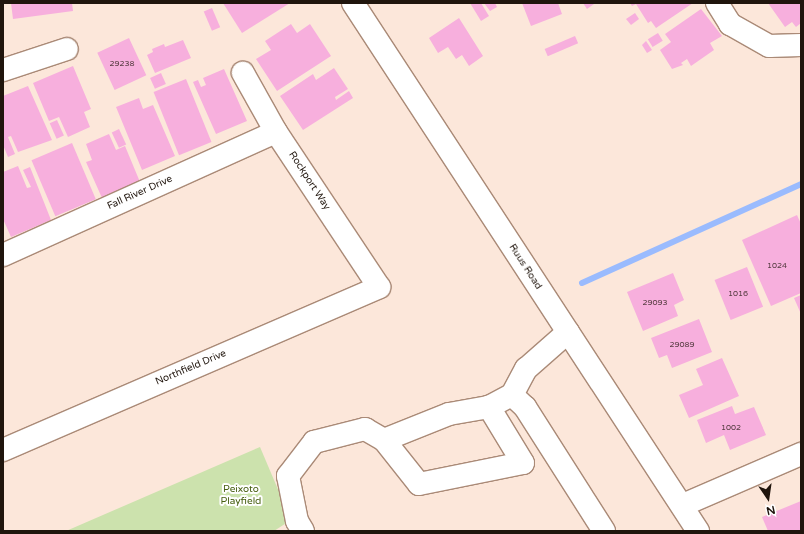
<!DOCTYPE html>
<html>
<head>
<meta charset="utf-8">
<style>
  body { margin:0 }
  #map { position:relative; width:804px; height:534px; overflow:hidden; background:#fce7da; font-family:"Varela Round",sans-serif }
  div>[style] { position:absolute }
  .green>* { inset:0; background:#cce2ad }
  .stream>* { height:6px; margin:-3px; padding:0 3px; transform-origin:3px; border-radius:3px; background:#9abbfe }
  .building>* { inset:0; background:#f7afdd; transform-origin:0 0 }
  .roads { filter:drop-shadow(1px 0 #aa8a77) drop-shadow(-1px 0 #aa8a77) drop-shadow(0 1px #aa8a77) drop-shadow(0 -1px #aa8a77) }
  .minor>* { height:22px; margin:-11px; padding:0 11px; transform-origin:11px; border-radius:11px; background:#fff }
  span { translate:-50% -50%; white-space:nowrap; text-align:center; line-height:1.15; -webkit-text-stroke:4px #fff; paint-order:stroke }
  .number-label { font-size:8px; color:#563c41 }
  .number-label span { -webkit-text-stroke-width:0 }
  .street-label { font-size:10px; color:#20150d }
  .park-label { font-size:10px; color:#475f11 }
  .frame { position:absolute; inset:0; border:4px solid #20150d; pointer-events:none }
  .north { position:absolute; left:748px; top:478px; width:40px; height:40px; -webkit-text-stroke:3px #fff; paint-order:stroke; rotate:167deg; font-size:11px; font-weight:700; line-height:16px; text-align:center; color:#20150d }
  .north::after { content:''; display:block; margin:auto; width:14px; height:18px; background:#20150d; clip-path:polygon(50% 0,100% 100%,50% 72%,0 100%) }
</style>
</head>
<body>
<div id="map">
  <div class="green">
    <div style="clip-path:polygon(260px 447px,291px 520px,274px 531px,66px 531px)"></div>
  </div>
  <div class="stream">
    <div style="left:582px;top:283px;width:240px;rotate:-24.3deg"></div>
  </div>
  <div class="building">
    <div style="clip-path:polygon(11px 3px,72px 3px,73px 11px,13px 19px)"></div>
    <div style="clip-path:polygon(223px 3px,290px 3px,242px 33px)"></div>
    <div style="clip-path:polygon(470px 3px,481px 3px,489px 16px,481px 21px)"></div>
    <div style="clip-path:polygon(484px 3px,495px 3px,497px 7px,490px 11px)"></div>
    <div style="clip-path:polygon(522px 3px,558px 3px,562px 14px,531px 26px)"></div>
    <div style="clip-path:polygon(583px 3px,593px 3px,594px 4px,587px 9px)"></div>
    <div style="clip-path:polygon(630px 3px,693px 3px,656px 28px,651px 21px,648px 23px,636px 4px,632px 6px)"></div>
    <div style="clip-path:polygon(768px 3px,801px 3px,801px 23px,796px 27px,792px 22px,785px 27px)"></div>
    <div style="left:212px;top:8px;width:21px;height:9px;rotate:67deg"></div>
    <div style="clip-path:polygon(701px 9px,722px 36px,710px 43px,714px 50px,691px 66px,687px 59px,681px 63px,683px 65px,672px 69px,660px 50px,671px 42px,665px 34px)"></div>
    <div style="clip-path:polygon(635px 13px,639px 19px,631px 25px,626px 19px)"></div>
    <div style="clip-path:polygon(459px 18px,483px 56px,469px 66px,462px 55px,456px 59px,448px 47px,438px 53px,429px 38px)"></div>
    <div style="clip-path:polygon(291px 24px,297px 33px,310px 24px,331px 56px,277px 91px,256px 59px,271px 50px,265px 41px)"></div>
    <div style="left:658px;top:33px;width:9px;height:12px;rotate:58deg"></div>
    <div style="left:575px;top:36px;width:8px;height:33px;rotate:67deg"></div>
    <div style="left:129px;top:38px;width:41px;height:35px;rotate:65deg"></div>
    <div style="clip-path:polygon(183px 40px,191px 58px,155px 73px,147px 55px,153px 52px,152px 49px,164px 44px,165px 47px)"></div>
    <div style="clip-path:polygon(646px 41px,652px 50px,647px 53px,642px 45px)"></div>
    <div style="clip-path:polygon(73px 66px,91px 109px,84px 112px,90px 127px,68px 137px,59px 117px,49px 121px,33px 83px)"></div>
    <div style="clip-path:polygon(334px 68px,348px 89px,335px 97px,336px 100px,349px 91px,353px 98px,303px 130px,280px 96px,313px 74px,316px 80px)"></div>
    <div style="clip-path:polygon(224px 69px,247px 121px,216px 134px,193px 82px,198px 80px,201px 87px,206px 85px,203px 78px)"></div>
    <div style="left:161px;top:73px;width:12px;height:12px;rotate:66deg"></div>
    <div style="left:186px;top:79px;width:68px;height:35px;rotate:68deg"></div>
    <div style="clip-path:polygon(28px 86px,52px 140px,18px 152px,11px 136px,8px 137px,15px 154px,8px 157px,3px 145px,3px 96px)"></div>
    <div style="clip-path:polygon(139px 98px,143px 109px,153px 105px,175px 156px,142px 170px,116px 107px)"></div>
    <div style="left:57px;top:120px;width:17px;height:8px;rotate:66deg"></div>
    <div style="left:119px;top:129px;width:17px;height:8px;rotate:65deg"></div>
    <div style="clip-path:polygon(109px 134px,116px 150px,125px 146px,140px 182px,102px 198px,86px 162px,92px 160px,86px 144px)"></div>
    <div style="left:72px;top:143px;width:61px;height:44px;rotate:67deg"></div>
    <div style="clip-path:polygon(18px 166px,27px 188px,31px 187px,23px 170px,30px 167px,51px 220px,11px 237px,3px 219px,3px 172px)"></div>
    <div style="clip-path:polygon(797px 215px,801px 224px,801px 293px,771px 306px,742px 240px)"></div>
    <div style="left:747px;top:267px;width:43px;height:35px;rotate:68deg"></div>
    <div style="clip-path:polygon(673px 273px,684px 300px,674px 305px,678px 316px,643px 331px,627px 292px)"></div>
    <div style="clip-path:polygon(801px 295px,801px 314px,794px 298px)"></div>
    <div style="clip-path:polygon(699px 319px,712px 352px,672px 368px,667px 355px,659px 358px,651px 338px)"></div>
    <div style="clip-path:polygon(722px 358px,739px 396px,689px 418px,679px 395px,703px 385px,696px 369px)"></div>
    <div style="clip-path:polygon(732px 406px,735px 414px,754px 407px,766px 435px,730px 450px,724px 435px,706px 443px,697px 420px)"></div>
    <div style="clip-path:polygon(801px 501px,801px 531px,768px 531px,762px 517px)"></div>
  </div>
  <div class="roads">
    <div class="minor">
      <div style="left:353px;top:3px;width:631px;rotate:56.84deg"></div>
      <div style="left:717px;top:3px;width:25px;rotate:58deg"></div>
      <div style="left:730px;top:24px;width:45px;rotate:29.4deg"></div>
      <div style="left:769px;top:46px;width:32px;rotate:-2deg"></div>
      <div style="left:3px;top:70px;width:67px;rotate:-18.2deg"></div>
      <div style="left:3px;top:255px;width:299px;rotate:-24.3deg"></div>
      <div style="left:512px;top:395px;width:18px;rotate:43deg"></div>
      <div style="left:525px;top:407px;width:147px;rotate:57.5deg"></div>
      <div style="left:384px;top:440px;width:70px;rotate:-21.8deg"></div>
      <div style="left:449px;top:414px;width:41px;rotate:-9.9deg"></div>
      <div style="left:489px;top:407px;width:26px;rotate:-28deg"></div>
      <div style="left:512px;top:395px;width:30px;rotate:-62deg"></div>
      <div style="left:526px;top:369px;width:56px;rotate:-41.4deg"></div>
      <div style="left:3px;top:450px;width:410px;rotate:-23.4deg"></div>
      <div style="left:379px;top:287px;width:186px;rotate:-123.6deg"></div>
      <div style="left:276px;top:132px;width:68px;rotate:-119.2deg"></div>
      <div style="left:683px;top:505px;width:129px;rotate:-23.4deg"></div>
      <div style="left:303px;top:531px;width:12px;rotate:-121deg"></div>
      <div style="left:297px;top:521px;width:46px;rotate:-101.3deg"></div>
      <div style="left:288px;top:476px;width:43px;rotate:-52.6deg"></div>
      <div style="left:314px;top:442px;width:53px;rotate:-14.3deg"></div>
      <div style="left:365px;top:429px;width:22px;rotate:30deg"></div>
      <div style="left:384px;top:440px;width:56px;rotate:51.5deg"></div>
      <div style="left:419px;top:484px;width:106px;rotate:-11.4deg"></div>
      <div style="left:523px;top:463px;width:66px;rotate:-121.3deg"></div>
    </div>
  </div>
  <div class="number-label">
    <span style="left:122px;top:64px">29238</span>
    <span style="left:777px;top:266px">1024</span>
    <span style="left:738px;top:294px">1016</span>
    <span style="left:655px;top:303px">29093</span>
    <span style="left:682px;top:345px">29089</span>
    <span style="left:731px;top:428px">1002</span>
  </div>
  <div class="street-label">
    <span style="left:309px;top:181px;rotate:57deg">Rockport Way</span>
    <span style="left:140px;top:193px;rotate:-24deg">Fall River Drive</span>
    <span style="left:525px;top:267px;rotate:57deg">Ruus Road</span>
    <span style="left:191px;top:368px;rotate:-23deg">Northfield Drive</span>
  </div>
  <div class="park-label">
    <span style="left:241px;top:495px">Peixoto<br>Playfield</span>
  </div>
  <div class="frame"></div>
  <div class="north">N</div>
</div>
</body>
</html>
